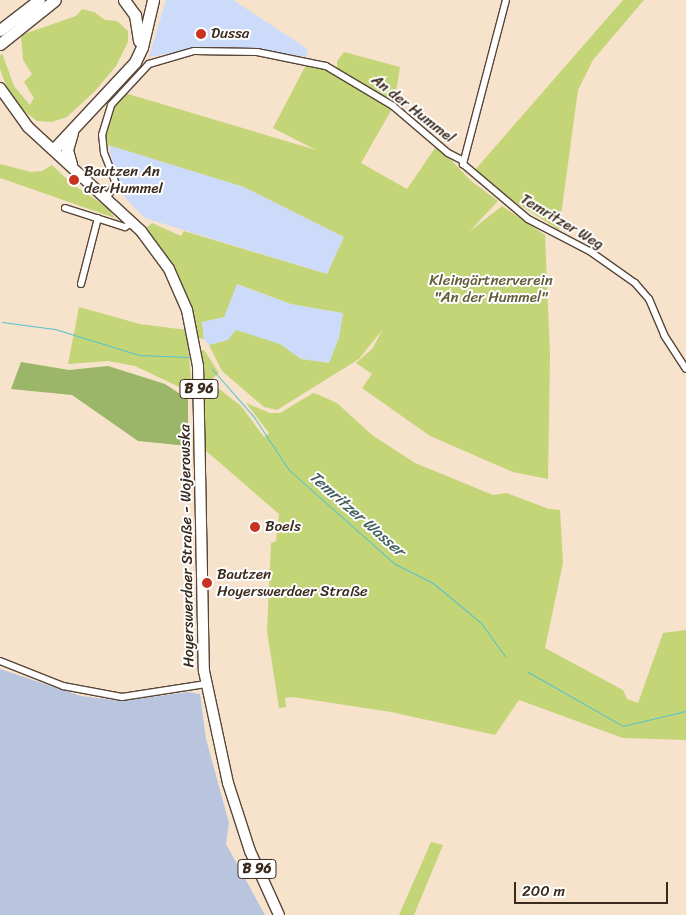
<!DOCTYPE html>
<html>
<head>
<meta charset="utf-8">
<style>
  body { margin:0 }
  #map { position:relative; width:686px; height:915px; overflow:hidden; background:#f7e2cc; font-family:Sriracha,sans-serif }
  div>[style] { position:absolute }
  .built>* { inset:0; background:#cddbfa }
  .industrial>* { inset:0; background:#b9c5de }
  .green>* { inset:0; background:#c4d577 }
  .forest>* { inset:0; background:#9bb668 }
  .stream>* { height:1px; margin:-0.5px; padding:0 0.5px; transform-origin:0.5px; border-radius:0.5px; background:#55c2ce }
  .roads { filter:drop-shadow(1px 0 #574638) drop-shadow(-1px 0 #574638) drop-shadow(0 1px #574638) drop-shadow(0 -1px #574638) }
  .minor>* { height:6px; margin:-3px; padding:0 3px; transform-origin:3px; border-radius:3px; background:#fff }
  .primary>* { height:10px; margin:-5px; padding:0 5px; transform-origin:5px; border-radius:5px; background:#fff }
  .motorway>* { height:11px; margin:-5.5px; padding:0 5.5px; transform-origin:5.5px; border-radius:5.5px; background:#fff }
  .dots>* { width:14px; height:14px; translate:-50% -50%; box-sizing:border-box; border:2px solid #fff; border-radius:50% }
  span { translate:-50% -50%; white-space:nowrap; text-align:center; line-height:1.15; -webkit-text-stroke:4px #fff; paint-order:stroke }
  .shield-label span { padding:1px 4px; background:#fff; border:1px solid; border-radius:4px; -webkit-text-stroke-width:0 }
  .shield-label { font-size:14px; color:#3b2a1e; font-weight:700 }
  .poi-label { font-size:15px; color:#3b2a1e }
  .left { translate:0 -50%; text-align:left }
  .street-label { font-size:15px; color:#3b2a1e }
  .park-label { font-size:15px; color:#645d39 }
  .water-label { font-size:16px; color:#445f5c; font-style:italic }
  .scale { position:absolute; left:514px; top:882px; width:154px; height:22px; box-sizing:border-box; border:2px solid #3b2a1e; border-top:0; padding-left:6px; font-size:15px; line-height:18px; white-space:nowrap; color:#3b2a1e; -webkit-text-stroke:4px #fff; paint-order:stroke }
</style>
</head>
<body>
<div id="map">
  <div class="built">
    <div style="clip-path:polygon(166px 0,233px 0,303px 46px,308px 50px,306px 57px,248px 48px,208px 47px,149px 57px)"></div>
    <div style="clip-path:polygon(110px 145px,244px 187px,344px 237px,327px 274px,145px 218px,126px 199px,110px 155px)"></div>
    <div style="clip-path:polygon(236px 284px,291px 304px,343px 313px,339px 338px,330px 363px,301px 359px,280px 344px,228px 340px,209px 345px,204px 339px,202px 322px,224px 317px)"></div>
  </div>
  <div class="industrial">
    <div style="clip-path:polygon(0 669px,81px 696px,122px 701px,188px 692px,200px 694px,206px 739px,229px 823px,226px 844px,265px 915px,0 915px)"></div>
  </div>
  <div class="green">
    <div style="clip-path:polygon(623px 0,644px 0,593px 60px,578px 90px,559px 230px,496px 190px,474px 171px)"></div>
    <div style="clip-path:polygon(82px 9px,94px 12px,105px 20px,117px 21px,128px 31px,128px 42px,116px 66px,95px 91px,67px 117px,52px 122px,37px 121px,20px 108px,7px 88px,0 69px,0 56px,2px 53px,14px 86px,30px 105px,34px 98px,24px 82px,32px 74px,23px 60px,21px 35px,76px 16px)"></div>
    <div style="clip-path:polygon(344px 52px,400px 67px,394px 103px,337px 68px,337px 61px)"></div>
    <div style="clip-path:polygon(307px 63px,334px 72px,392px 109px,361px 163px,407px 189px,437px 145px,471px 181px,498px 201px,469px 232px,502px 206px,545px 235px,550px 355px,548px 479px,513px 472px,430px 436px,362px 388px,372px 374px,356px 363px,372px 349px,383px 329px,359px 359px,277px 410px,264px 407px,222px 371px,209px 345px,228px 340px,236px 330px,280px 344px,301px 359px,329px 363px,339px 338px,343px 313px,291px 304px,237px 284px,224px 317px,202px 322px,204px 339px,199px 338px,189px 307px,145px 229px,152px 223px,181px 236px,184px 231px,327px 274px,344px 237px,244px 187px,105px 144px,112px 107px,125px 93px,316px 150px,273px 128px)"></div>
    <div style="clip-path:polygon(0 164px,31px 172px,42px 171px,52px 165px,72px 184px,107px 207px,115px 218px,0 178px)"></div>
    <div style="clip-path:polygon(79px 307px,140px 324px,187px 330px,192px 393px,135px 366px,108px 361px,68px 364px)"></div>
    <div style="clip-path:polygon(204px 350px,219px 373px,208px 382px,208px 395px,218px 388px,241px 406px,264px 437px,269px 433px,246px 403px,270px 413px,280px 413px,313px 393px,319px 395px,337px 403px,372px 435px,415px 463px,493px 495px,507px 493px,549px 509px,560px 510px,563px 563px,545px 648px,623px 690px,627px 699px,638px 703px,663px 633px,686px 630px,686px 740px,623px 738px,519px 700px,495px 735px,391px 712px,293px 697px,285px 698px,286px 707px,279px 708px,267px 631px,271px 543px,276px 541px,279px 514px,205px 450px,201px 351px)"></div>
    <div style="clip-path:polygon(431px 842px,443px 845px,414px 915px,399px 915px)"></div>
  </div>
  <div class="forest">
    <div style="clip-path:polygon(21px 362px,69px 370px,108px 366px,165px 384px,188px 399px,188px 446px,138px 441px,72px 395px,11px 389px)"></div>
  </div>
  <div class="stream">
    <div style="left:2px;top:322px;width:53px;rotate:7.5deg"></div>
    <div style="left:55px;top:329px;width:88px;rotate:17.2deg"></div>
    <div style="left:139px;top:355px;width:50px;rotate:2.3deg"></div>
    <div style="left:212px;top:369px;width:64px;rotate:48.8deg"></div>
    <div style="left:254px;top:417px;width:64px;rotate:56.6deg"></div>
    <div style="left:289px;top:470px;width:142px;rotate:41.6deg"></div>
    <div style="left:395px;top:564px;width:42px;rotate:26.6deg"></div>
    <div style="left:433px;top:583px;width:62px;rotate:39.8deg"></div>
    <div style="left:481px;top:623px;width:41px;rotate:54deg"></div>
    <div style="left:528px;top:672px;width:109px;rotate:29.6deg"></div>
    <div style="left:623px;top:726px;width:65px;rotate:-13.4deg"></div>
  </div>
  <div class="roads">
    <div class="minor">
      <div style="left:506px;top:0;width:170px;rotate:104.7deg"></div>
      <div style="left:463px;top:164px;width:85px;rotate:40.2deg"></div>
      <div style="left:528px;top:219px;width:71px;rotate:27.6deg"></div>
      <div style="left:591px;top:252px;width:54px;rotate:35.2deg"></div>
      <div style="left:635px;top:283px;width:21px;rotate:49deg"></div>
      <div style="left:649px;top:299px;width:39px;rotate:67deg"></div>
      <div style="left:664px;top:335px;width:40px;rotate:57.1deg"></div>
      <div style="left:107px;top:197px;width:16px;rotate:-55deg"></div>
      <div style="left:116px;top:184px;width:33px;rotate:-111deg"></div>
      <div style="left:104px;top:153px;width:18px;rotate:-96deg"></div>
      <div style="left:102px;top:135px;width:31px;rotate:-73deg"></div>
      <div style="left:111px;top:105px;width:56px;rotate:-47.2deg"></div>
      <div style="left:149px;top:64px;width:47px;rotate:-16.1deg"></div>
      <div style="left:194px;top:51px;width:63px;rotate:0.9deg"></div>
      <div style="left:257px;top:52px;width:70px;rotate:11.5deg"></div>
      <div style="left:326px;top:66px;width:78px;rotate:30.8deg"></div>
      <div style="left:393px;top:106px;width:72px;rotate:40.5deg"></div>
      <div style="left:448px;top:153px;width:16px;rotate:27deg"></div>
      <div style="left:65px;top:208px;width:63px;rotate:17.6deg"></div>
      <div style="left:125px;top:227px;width:10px;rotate:-29deg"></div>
      <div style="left:81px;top:284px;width:68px;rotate:-75.6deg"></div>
      <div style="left:0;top:661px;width:68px;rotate:21.6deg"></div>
      <div style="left:63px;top:686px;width:60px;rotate:10.6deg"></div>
      <div style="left:122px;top:697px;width:85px;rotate:-8.8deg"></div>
    </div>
    <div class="primary">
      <div style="left:0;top:88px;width:48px;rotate:54.3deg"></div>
      <div style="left:28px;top:127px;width:154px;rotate:42.6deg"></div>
      <div style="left:141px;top:231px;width:47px;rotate:53.6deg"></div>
      <div style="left:169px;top:269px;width:45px;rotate:66.3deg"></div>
      <div style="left:187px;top:310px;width:57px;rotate:78.9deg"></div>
      <div style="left:198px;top:366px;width:305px;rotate:88.9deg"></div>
      <div style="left:204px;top:671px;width:115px;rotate:77.9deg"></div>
      <div style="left:228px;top:783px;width:71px;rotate:72.1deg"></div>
      <div style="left:250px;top:851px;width:70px;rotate:65.6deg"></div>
    </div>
    <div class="motorway">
      <div style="left:124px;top:0;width:19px;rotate:54deg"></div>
      <div style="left:135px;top:15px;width:26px;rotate:81deg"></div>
      <div style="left:0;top:30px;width:49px;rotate:-37.6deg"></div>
      <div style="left:0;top:44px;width:70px;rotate:-38.7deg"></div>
      <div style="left:54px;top:149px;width:119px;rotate:-47deg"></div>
      <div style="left:135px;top:62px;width:17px;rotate:-65deg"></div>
      <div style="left:142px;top:47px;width:48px;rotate:-76.8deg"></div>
      <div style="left:71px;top:164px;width:15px;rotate:-106deg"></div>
      <div style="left:67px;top:150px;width:18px;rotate:-74deg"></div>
    </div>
  </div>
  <div class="dots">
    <div style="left:201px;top:34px;background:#c8321e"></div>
    <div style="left:74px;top:180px;background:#c8321e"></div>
    <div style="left:255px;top:527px;background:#c8321e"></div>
    <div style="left:207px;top:583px;background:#c8321e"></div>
  </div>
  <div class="shield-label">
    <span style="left:199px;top:389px">B 96</span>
    <span style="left:257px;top:869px">B 96</span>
  </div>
  <div class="poi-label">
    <span class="left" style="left:211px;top:34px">Dussa</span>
    <span class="left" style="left:84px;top:180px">Bautzen An<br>der Hummel</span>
    <span class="left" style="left:265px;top:527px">Boels</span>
    <span class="left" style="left:217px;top:583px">Bautzen<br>Hoyerswerdaer Straße</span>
  </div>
  <div class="street-label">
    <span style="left:413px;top:109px;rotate:38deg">An der Hummel</span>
    <span style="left:562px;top:222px;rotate:31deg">Temritzer Weg</span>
    <span style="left:187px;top:546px;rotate:-91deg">Hoyerswerdaer Straße - Wojerowska</span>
  </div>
  <div class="park-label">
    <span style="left:491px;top:289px">Kleingärtnerverein<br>"An der Hummel"</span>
  </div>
  <div class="water-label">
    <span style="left:357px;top:514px;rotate:41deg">Temritzer Wasser</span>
  </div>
  <div class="scale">200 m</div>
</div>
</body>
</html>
